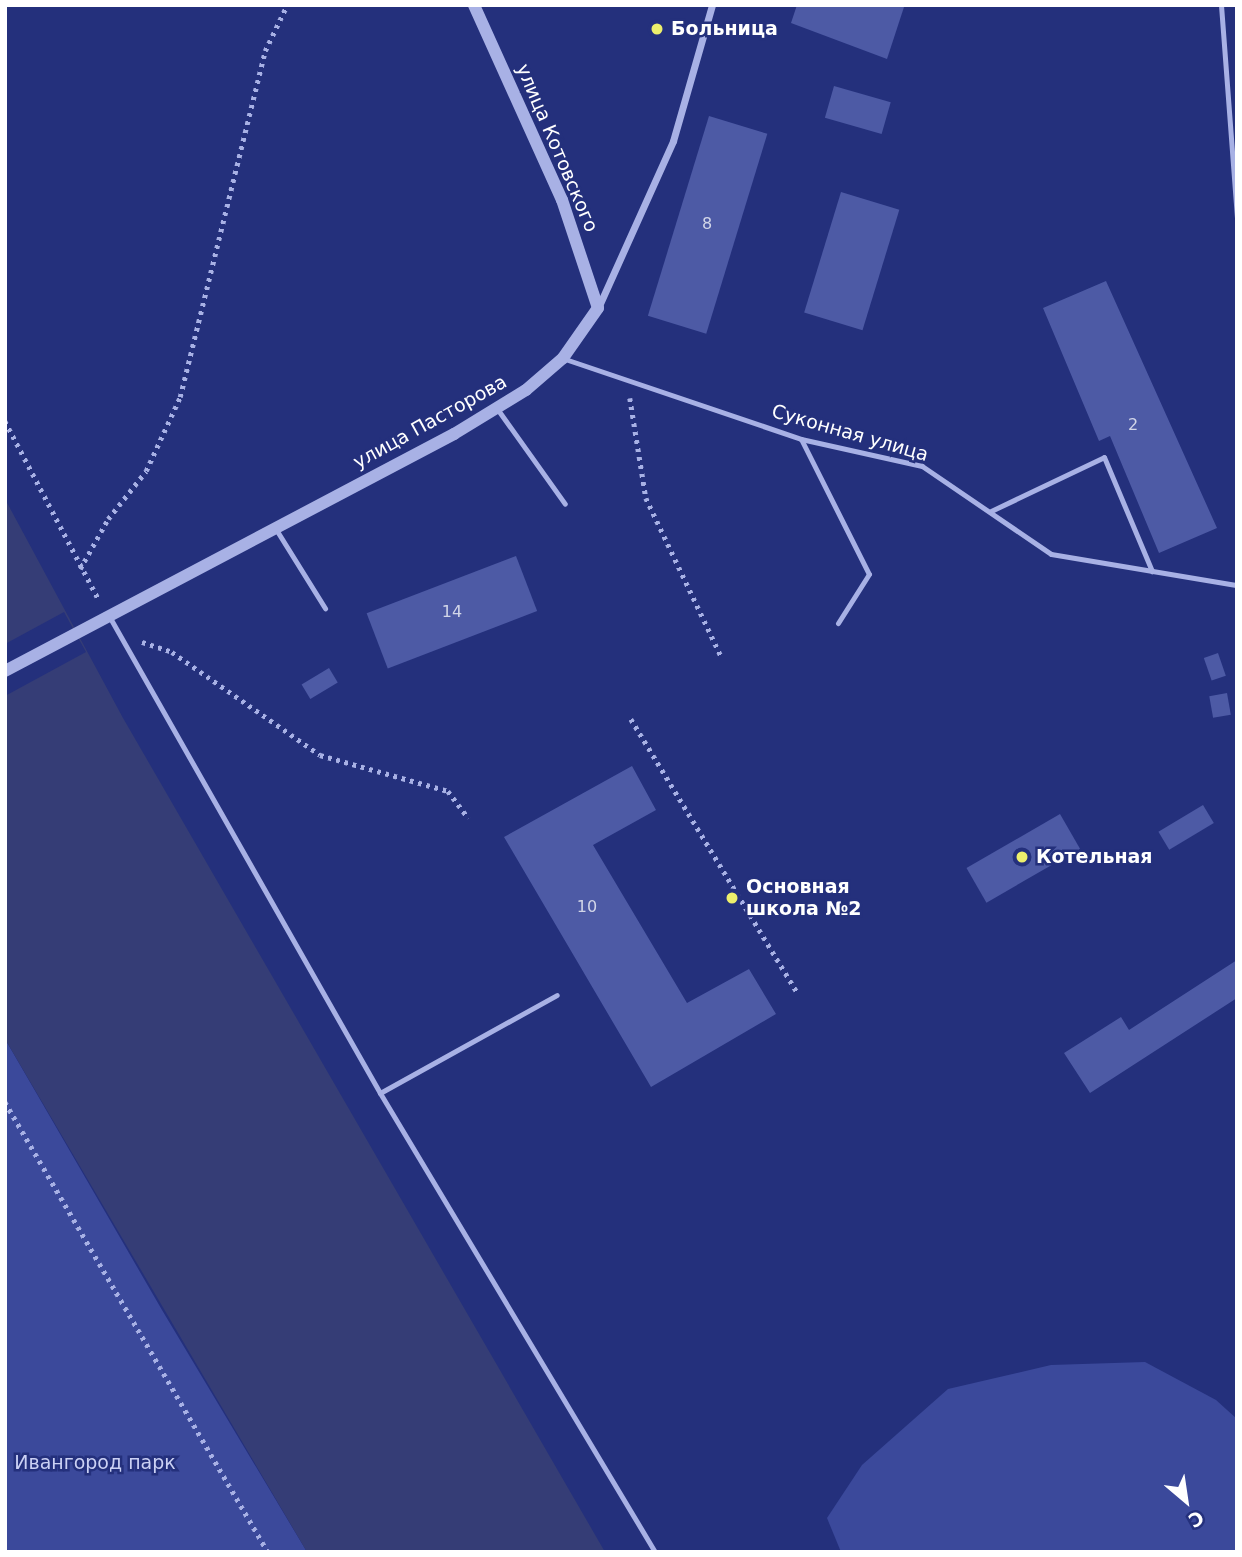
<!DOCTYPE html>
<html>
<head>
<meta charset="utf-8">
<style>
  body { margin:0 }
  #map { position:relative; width:1242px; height:1557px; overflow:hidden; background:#24307c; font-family:"DejaVu Sans",sans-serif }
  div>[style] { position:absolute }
  .green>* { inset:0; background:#3b499b }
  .water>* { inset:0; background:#353d76 }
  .pier>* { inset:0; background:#24307c }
  .building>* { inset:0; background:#4d5aa5; transform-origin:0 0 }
  .path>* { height:4.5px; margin-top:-2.25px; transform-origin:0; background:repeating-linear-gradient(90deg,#a8b1e5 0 3.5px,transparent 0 8.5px) }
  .service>* { height:5px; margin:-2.5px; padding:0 2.5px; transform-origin:2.5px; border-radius:2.5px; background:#a8b1e5 }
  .minor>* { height:7px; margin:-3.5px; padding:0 3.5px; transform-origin:3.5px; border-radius:3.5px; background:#a8b1e5 }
  .tertiary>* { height:12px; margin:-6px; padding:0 6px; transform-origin:6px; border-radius:6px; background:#a8b1e5 }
  .dots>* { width:19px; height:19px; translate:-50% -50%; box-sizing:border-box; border:4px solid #24307c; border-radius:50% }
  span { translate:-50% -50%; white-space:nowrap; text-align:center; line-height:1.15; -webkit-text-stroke:5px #24307c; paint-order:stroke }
  .number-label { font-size:16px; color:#d2d6e8 }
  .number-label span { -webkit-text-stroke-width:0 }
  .poi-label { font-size:19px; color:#fff; font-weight:700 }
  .left { translate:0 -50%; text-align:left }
  .street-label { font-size:19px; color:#fff }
  .park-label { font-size:19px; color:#cbd1f4 }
  .frame { position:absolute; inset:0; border:7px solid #fff; pointer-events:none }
  .north { position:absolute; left:1151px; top:1466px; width:70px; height:70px; -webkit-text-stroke:5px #24307c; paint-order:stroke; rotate:151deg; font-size:19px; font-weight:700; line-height:28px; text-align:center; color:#fff }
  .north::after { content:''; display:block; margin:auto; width:24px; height:32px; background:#fff; clip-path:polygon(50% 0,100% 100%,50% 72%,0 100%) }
</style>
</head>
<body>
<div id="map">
  <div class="green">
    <div style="clip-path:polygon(5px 1039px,162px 1310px,307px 1552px,5px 1552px)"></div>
    <div style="clip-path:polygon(1145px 1362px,1216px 1400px,1237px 1419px,1237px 1552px,841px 1552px,827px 1518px,862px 1465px,948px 1389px,1051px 1365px)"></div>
  </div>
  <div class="water">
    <div style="clip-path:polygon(5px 499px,123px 718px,605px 1552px,307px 1552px,5px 1039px)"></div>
  </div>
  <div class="pier">
    <div style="clip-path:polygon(64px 612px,86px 652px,5px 696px,5px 644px)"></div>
  </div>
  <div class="building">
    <div style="clip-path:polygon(797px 5px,900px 5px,904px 7px,887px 59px,791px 23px)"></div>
    <div style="left:834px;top:86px;width:59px;height:33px;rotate:16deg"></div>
    <div style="left:709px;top:116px;width:61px;height:209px;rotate:17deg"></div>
    <div style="left:841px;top:192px;width:61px;height:126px;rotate:17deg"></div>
    <div style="clip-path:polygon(1106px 281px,1217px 528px,1159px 553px,1110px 436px,1099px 441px,1043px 308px)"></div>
    <div style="left:516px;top:556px;width:59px;height:160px;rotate:69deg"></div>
    <div style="left:1218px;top:653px;width:24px;height:15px;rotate:71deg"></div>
    <div style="left:329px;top:668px;width:17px;height:32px;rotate:59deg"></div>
    <div style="left:1227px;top:693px;width:22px;height:18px;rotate:80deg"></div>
    <div style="clip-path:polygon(632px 766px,656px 810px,593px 845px,687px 1003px,749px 969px,776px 1014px,651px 1087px,504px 837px)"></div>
    <div style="left:1203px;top:805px;width:21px;height:52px;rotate:59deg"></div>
    <div style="left:1060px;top:814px;width:40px;height:108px;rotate:60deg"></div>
    <div style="clip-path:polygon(1237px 960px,1237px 998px,1090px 1093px,1064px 1053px,1121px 1017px,1129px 1030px)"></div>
  </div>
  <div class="path">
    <div style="left:630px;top:398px;width:101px;rotate:80.9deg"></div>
    <div style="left:646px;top:498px;width:177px;rotate:64.6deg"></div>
    <div style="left:5px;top:421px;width:202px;rotate:62.3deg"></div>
    <div style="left:80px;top:569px;width:57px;rotate:-60.8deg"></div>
    <div style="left:108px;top:519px;width:61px;rotate:-51.6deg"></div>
    <div style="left:146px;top:471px;width:81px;rotate:-65.3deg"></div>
    <div style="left:180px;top:397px;width:356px;rotate:-76.2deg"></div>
    <div style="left:265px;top:51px;width:51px;rotate:-64.4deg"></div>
    <div style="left:142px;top:642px;width:32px;rotate:18deg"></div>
    <div style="left:172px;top:652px;width:180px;rotate:34.8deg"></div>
    <div style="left:320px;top:755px;width:133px;rotate:15.7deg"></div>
    <div style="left:448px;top:791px;width:34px;rotate:53deg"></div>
    <div style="left:631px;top:719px;width:322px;rotate:58.7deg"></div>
    <div style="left:5px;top:1102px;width:521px;rotate:59.7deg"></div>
  </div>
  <div class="service">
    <div style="left:1221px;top:5px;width:214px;rotate:85.7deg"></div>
    <div style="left:565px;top:359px;width:249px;rotate:18.7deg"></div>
    <div style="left:801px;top:439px;width:124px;rotate:12.6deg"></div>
    <div style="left:922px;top:466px;width:156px;rotate:34.3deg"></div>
    <div style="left:1051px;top:554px;width:189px;rotate:9.5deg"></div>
    <div style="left:498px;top:410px;width:115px;rotate:54.5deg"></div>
    <div style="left:801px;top:439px;width:151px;rotate:63.3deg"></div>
    <div style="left:869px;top:574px;width:58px;rotate:122.3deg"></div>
    <div style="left:991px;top:511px;width:125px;rotate:-25.5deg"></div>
    <div style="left:1104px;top:457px;width:124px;rotate:67.2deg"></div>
    <div style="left:277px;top:531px;width:91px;rotate:58.1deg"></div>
    <div style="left:109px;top:616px;width:549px;rotate:60.4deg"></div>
    <div style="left:380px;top:1093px;width:535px;rotate:59.07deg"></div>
    <div style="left:380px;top:1093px;width:202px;rotate:-29deg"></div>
  </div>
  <div class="minor">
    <div style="left:598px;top:308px;width:183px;rotate:-65.8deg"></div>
    <div style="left:673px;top:141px;width:141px;rotate:-74deg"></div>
  </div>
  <div class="tertiary">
    <div style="left:5px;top:671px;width:508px;rotate:-27.83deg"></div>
    <div style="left:454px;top:434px;width:84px;rotate:-31.4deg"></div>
    <div style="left:526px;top:390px;width:49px;rotate:-40.9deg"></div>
    <div style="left:563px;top:358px;width:61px;rotate:-55deg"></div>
    <div style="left:598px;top:308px;width:114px;rotate:-108.4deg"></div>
    <div style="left:562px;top:200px;width:214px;rotate:-114.3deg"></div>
  </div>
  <div class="dots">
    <div style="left:657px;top:29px;background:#edef6c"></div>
    <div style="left:1022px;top:857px;background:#edef6c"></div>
    <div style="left:732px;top:898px;background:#edef6c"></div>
  </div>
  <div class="number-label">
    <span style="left:707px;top:224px">8</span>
    <span style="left:1133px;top:425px">2</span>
    <span style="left:452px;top:612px">14</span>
    <span style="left:587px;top:907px">10</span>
  </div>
  <div class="poi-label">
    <span class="left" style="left:671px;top:29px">Больница</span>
    <span class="left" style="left:1036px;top:857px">Котельная</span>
    <span class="left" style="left:746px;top:898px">Основная<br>школа №2</span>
  </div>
  <div class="street-label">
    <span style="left:557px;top:148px;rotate:67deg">улица Котовского</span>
    <span style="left:430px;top:422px;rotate:-29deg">улица Пасторова</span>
    <span style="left:850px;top:433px;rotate:16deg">Суконная улица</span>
  </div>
  <div class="park-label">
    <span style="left:95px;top:1463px">Ивангород парк</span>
  </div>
  <div class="frame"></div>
  <div class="north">С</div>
</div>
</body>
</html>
